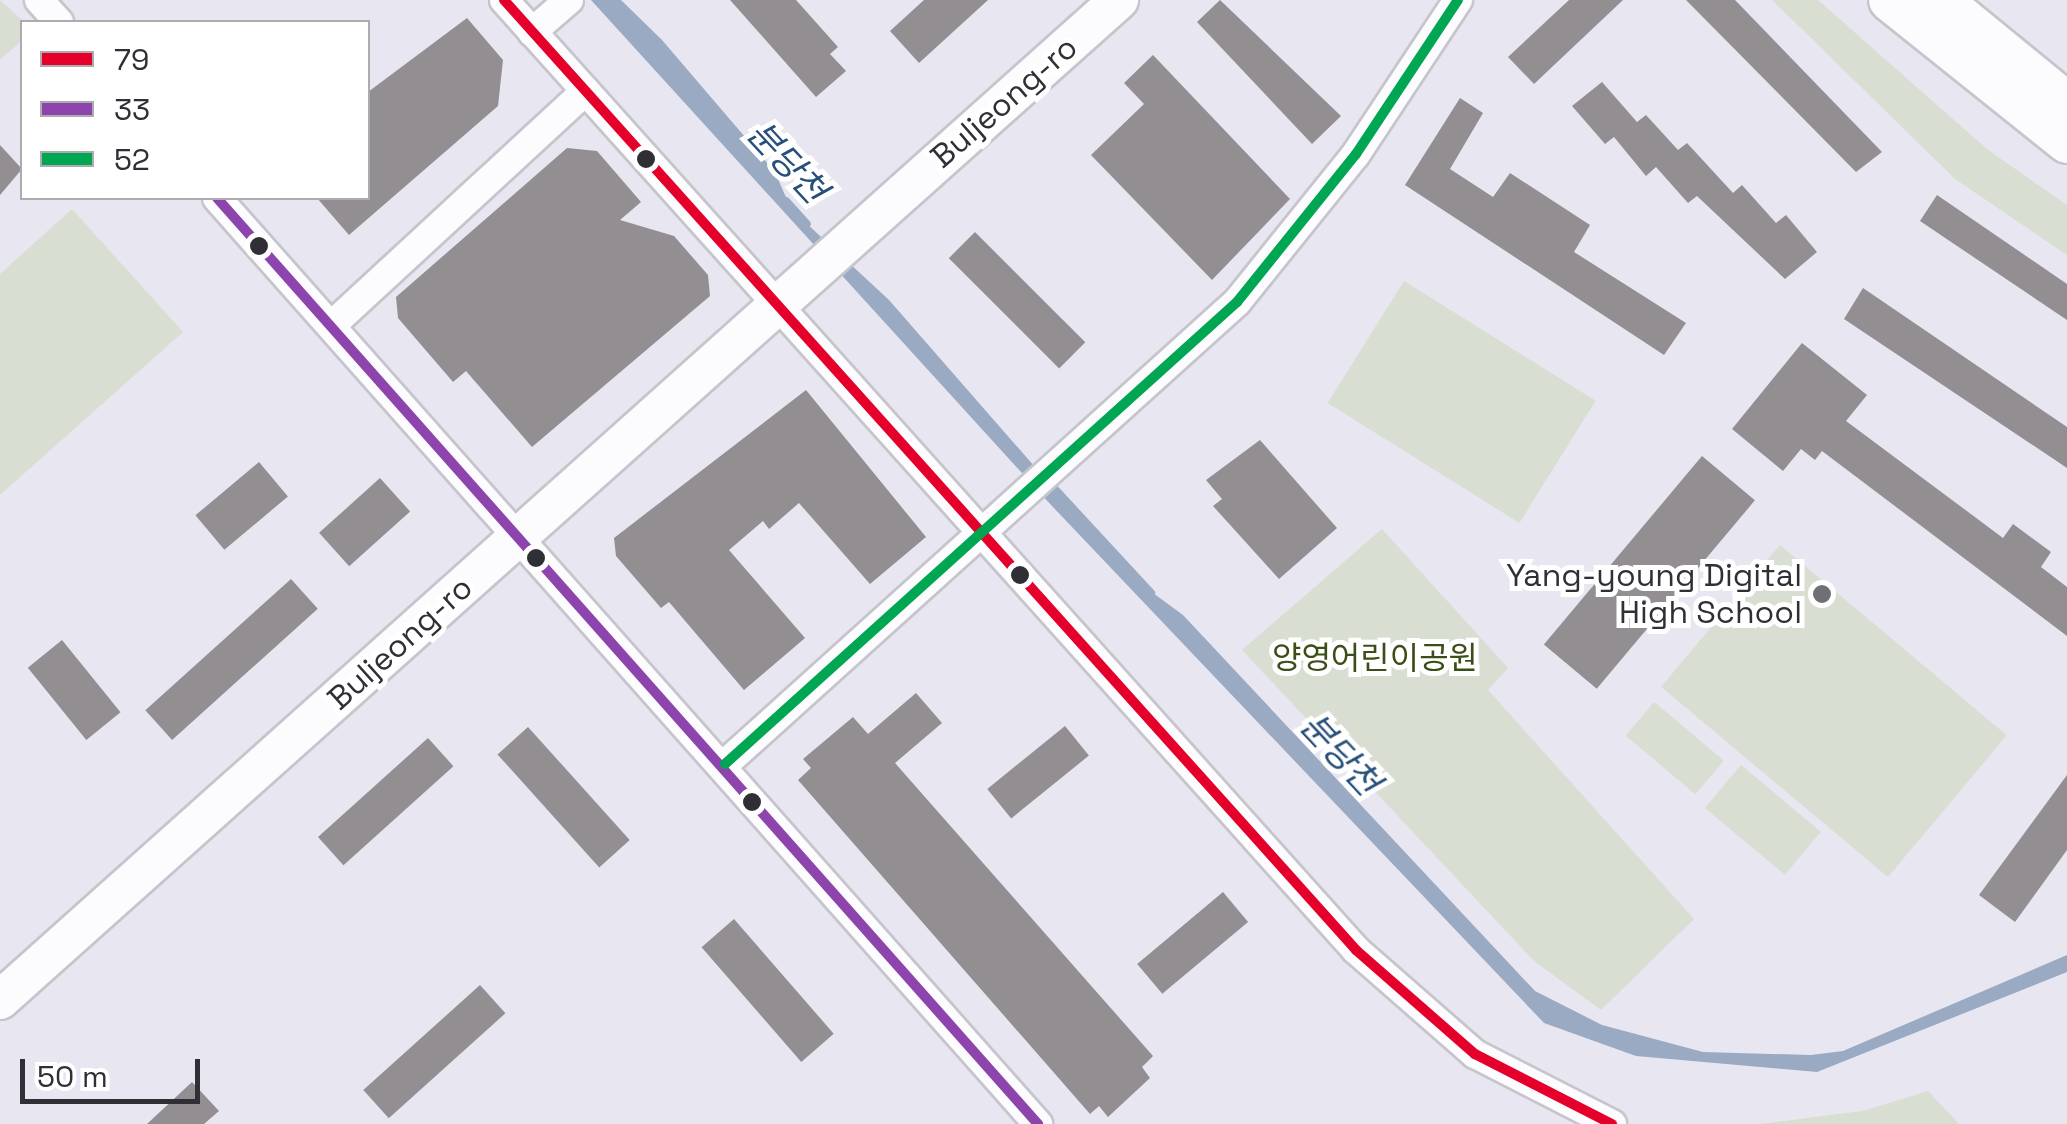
<!DOCTYPE html>
<html>
<head>
<meta charset="utf-8">
<style>
  body { margin:0 }
  #map { position:relative; width:2067px; height:1124px; overflow:hidden; background:#e8e6f0; font-family:"Space Grotesk","Noto Sans KR",sans-serif }
  div>[style] { position:absolute }
  .green>* { inset:0; background:#d8ded1; transform-origin:0 0 }
  .water>* { inset:0; background:#99aac2 }
  .stream>* { height:8px; margin:-4px; padding:0 4px; transform-origin:4px; border-radius:4px; background:#99aac2 }
  .building>* { inset:0; background:#928e92; transform-origin:0 0 }
  .roads { filter:drop-shadow(2px 0 #c6c5cc) drop-shadow(-2px 0 #c6c5cc) drop-shadow(0 2px #c6c5cc) drop-shadow(0 -2px #c6c5cc) }
  .street>* { height:28px; margin:-14px; padding:0 14px; transform-origin:14px; border-radius:14px; background:#fcfbfd }
  .secondary>* { height:38px; margin:-19px; padding:0 19px; transform-origin:19px; border-radius:19px; background:#fcfbfd }
  .primary>* { height:42px; margin:-21px; padding:0 21px; transform-origin:21px; border-radius:21px; background:#fcfbfd }
  .bus-1>* { height:10px; margin:-5px; padding:0 5px; transform-origin:5px; border-radius:5px; background:#e4002b }
  .bus-2>* { height:10px; margin:-5px; padding:0 5px; transform-origin:5px; border-radius:5px; background:#8e44ad }
  .bus-3>* { height:10px; margin:-5px; padding:0 5px; transform-origin:5px; border-radius:5px; background:#00a651 }
  .dots>* { width:28px; height:28px; translate:-50% -50%; box-sizing:border-box; border:5px solid #fff; border-radius:50% }
  span { translate:-50% -50%; white-space:nowrap; text-align:center; line-height:1.15; -webkit-text-stroke:10px #fff; paint-order:stroke }
  .street-label { font-size:32px; color:#302f35 }
  .poi-label { font-size:32px; color:#302f35 }
  .right { translate:-100% -50%; text-align:right }
  .park-label { font-size:32px; color:#3b4e17 }
  .water-label { font-size:35px; color:#274f79; font-style:italic }
  .legend { position:absolute; left:20px; top:20px; width:350px; height:180px; box-sizing:border-box; background:#fff; border:2px solid #acacae; margin:0; padding:12px 18px; list-style:none; font-size:30px; color:#302f35 }
  .legend li { display:flex; align-items:center; gap:20px; height:50px }
  .legend b { width:50px; border:2px solid #acacae }
  .scale { position:absolute; left:20px; top:1059px; width:180px; height:45px; box-sizing:border-box; border:5px solid #302f35; border-top:0; padding-left:12px; font-size:30px; line-height:35px; white-space:nowrap; color:#302f35; -webkit-text-stroke:8px #fff; paint-order:stroke }
</style>
</head>
<body>
<div id="map">
  <div class="green">
    <div style="clip-path:polygon(0 0,24px 22px,22px 40px,0 60px)"></div>
    <div style="clip-path:polygon(1772px 0,1818px 0,1988px 150px,2067px 205px,2067px 255px,1955px 179px)"></div>
    <div style="clip-path:polygon(72px 209px,183px 332px,0 495px,0 274px)"></div>
    <div style="left:1404px;top:281px;width:226px;height:144px;rotate:32deg"></div>
    <div style="clip-path:polygon(1382px 529px,1508px 668px,1488px 690px,1694px 919px,1601px 1010px,1534px 961px,1242px 650px)"></div>
    <div style="left:1780px;top:545px;width:296px;height:185px;rotate:40deg"></div>
    <div style="left:1654px;top:702px;width:91px;height:44px;rotate:40deg"></div>
    <div style="left:1741px;top:765px;width:104px;height:56px;rotate:40deg"></div>
    <div style="clip-path:polygon(1928px 1091px,1959px 1124px,1759px 1124px,1863px 1111px)"></div>
  </div>
  <div class="water">
    <div style="clip-path:polygon(591px 0,621px 0,662px 40px,775px 172px,791px 209px,889px 300px,1131px 577px,1183px 615px,1535px 991px,1602px 1025px,1703px 1052px,1811px 1055px,1843px 1051px,2067px 955px,2067px 972px,1817px 1072px,1636px 1056px,1544px 1023px,1052px 506px)"></div>
  </div>
  <div class="stream">
    <div style="left:786px;top:201px;width:31px;rotate:48deg"></div>
    <div style="left:1052px;top:486px;width:146px;rotate:47.2deg"></div>
  </div>
  <div class="building">
    <div style="clip-path:polygon(730px 0,796px 0,838px 47px,830px 54px,846px 71px,816px 97px)"></div>
    <div style="clip-path:polygon(924px 0,988px 0,919px 63px,890px 31px)"></div>
    <div style="clip-path:polygon(1220px 0,1341px 116px,1312px 144px,1197px 22px)"></div>
    <div style="clip-path:polygon(1569px 0,1623px 0,1534px 84px,1508px 57px)"></div>
    <div style="clip-path:polygon(1686px 0,1735px 0,1882px 152px,1856px 172px)"></div>
    <div style="clip-path:polygon(467px 18px,503px 60px,498px 106px,349px 235px,317px 198px,368px 198px,368px 92px)"></div>
    <div style="clip-path:polygon(1153px 55px,1290px 199px,1212px 280px,1091px 155px,1144px 104px,1124px 83px)"></div>
    <div style="clip-path:polygon(1602px 82px,1637px 122px,1646px 115px,1678px 150px,1687px 143px,1733px 193px,1742px 185px,1776px 223px,1786px 215px,1817px 252px,1785px 279px,1697px 196px,1688px 203px,1656px 167px,1646px 176px,1614px 137px,1605px 144px,1572px 106px)"></div>
    <div style="clip-path:polygon(1460px 98px,1483px 113px,1450px 169px,1493px 197px,1510px 173px,1590px 225px,1574px 252px,1686px 323px,1664px 355px,1405px 185px)"></div>
    <div style="clip-path:polygon(0 145px,22px 169px,0 195px)"></div>
    <div style="clip-path:polygon(567px 148px,597px 151px,641px 202px,620px 220px,674px 236px,708px 275px,710px 296px,532px 447px,466px 371px,453px 382px,398px 318px,396px 297px)"></div>
    <div style="clip-path:polygon(1937px 195px,2067px 284px,2067px 320px,1920px 221px)"></div>
    <div style="left:975px;top:232px;width:156px;height:37px;rotate:45deg"></div>
    <div style="clip-path:polygon(1863px 288px,2067px 427px,2067px 468px,1844px 319px)"></div>
    <div style="clip-path:polygon(1802px 343px,1867px 395px,1846px 421px,2003px 538px,2013px 524px,2051px 552px,2041px 567px,2067px 587px,2067px 636px,1822px 451px,1815px 460px,1801px 449px,1783px 471px,1732px 429px)"></div>
    <div style="clip-path:polygon(806px 390px,926px 537px,870px 584px,799px 503px,769px 529px,763px 521px,729px 550px,805px 638px,744px 690px,669px 602px,661px 608px,616px 556px,614px 538px)"></div>
    <div style="clip-path:polygon(1260px 440px,1337px 528px,1279px 579px,1213px 506px,1222px 499px,1206px 480px)"></div>
    <div style="left:1702px;top:456px;width:69px;height:246px;rotate:40deg"></div>
    <div style="left:259px;top:462px;width:45px;height:83px;rotate:50deg"></div>
    <div style="left:380px;top:478px;width:45px;height:82px;rotate:48deg"></div>
    <div style="left:291px;top:579px;width:40px;height:196px;rotate:48deg"></div>
    <div style="left:62px;top:640px;width:93px;height:44px;rotate:51deg"></div>
    <div style="clip-path:polygon(916px 693px,942px 723px,895px 763px,1153px 1056px,1142px 1067px,1150px 1078px,1108px 1117px,1099px 1106px,1090px 1114px,798px 780px,811px 768px,803px 759px,853px 717px,868px 734px)"></div>
    <div style="left:1065px;top:726px;width:38px;height:100px;rotate:51deg"></div>
    <div style="left:528px;top:727px;width:152px;height:41px;rotate:48deg"></div>
    <div style="left:428px;top:738px;width:38px;height:148px;rotate:48deg"></div>
    <div style="clip-path:polygon(2067px 775px,2067px 850px,2015px 922px,1979px 895px)"></div>
    <div style="left:1223px;top:892px;width:39px;height:112px;rotate:50deg"></div>
    <div style="left:734px;top:919px;width:152px;height:43px;rotate:49deg"></div>
    <div style="left:480px;top:985px;width:38px;height:157px;rotate:48deg"></div>
    <div style="clip-path:polygon(192px 1082px,219px 1111px,204px 1124px,147px 1124px)"></div>
  </div>
  <div class="roads">
    <div class="street">
      <div style="left:39px;top:0;width:30px;rotate:48deg"></div>
      <div style="left:504px;top:0;width:1276px;rotate:48.11deg"></div>
      <div style="left:1356px;top:950px;width:158px;rotate:41.2deg"></div>
      <div style="left:1475px;top:1054px;width:154px;rotate:27.1deg"></div>
      <div style="left:532px;top:32px;width:49px;rotate:-40.9deg"></div>
      <div style="left:217px;top:198px;width:1238px;rotate:48.44deg"></div>
      <div style="left:332px;top:325px;width:345px;rotate:-42.7deg"></div>
      <div style="left:725px;top:764px;width:690px;rotate:-42.06deg"></div>
      <div style="left:1237px;top:302px;width:190px;rotate:-51.2deg"></div>
      <div style="left:1356px;top:154px;width:185px;rotate:-56.5deg"></div>
    </div>
    <div class="secondary">
      <div style="left:0;top:1000px;width:1501px;rotate:-41.79deg"></div>
    </div>
    <div class="primary">
      <div style="left:1890px;top:0;width:227px;rotate:38.7deg"></div>
      <div style="left:1940px;top:0;width:164px;rotate:39.3deg"></div>
    </div>
  </div>
  <div class="bus-1">
    <div style="left:504px;top:0;width:1276px;rotate:48.11deg"></div>
    <div style="left:1356px;top:950px;width:158px;rotate:41.2deg"></div>
    <div style="left:1475px;top:1054px;width:154px;rotate:27.1deg"></div>
  </div>
  <div class="bus-2">
    <div style="left:217px;top:198px;width:1238px;rotate:48.44deg"></div>
  </div>
  <div class="bus-3">
    <div style="left:725px;top:764px;width:690px;rotate:-42.06deg"></div>
    <div style="left:1237px;top:302px;width:190px;rotate:-51.2deg"></div>
    <div style="left:1356px;top:154px;width:185px;rotate:-56.5deg"></div>
  </div>
  <div class="dots">
    <div style="left:646px;top:159px;background:#302f35"></div>
    <div style="left:259px;top:246px;background:#302f35"></div>
    <div style="left:536px;top:558px;background:#302f35"></div>
    <div style="left:1020px;top:575px;background:#302f35"></div>
    <div style="left:1822px;top:594px;background:#706f76"></div>
    <div style="left:752px;top:802px;background:#302f35"></div>
  </div>
  <div class="street-label">
    <span style="left:1004px;top:102px;rotate:-41deg">Buljeong-ro</span>
    <span style="left:400px;top:643px;rotate:-42deg">Buljeong-ro</span>
  </div>
  <div class="poi-label">
    <span class="right" style="left:1802px;top:594px">Yang-young Digital<br>High School</span>
  </div>
  <div class="park-label">
    <span style="left:1375px;top:658px">양영어린이공원</span>
  </div>
  <div class="water-label">
    <span style="left:787px;top:162px;rotate:47deg">분당천</span>
    <span style="left:1340px;top:754px;rotate:47deg">분당천</span>
  </div>
  <ul class="legend">
  <li><b style="height:12px;background:#e4002b"></b>79</li>
  <li><b style="height:12px;background:#8e44ad"></b>33</li>
  <li><b style="height:12px;background:#00a651"></b>52</li>
  </ul>
  <div class="scale">50 m</div>
</div>
</body>
</html>
